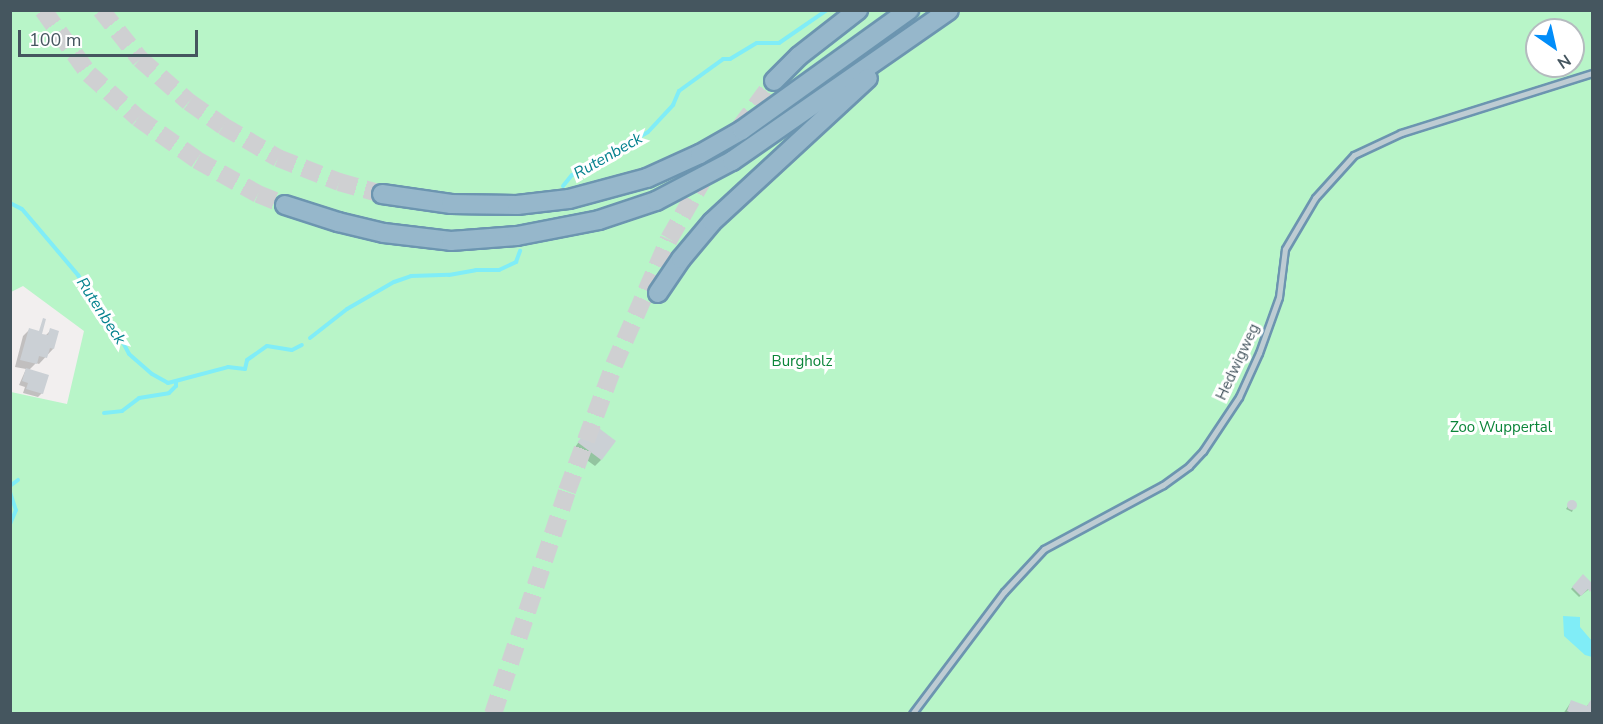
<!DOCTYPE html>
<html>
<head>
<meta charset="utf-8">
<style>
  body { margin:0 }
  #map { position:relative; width:1603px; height:724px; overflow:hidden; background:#f2efef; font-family:"Nunito Sans",sans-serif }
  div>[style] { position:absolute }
  .green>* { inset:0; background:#b8f5c8 }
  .water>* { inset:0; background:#80edf7 }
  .shadow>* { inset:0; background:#0003 }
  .stream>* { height:4px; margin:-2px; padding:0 2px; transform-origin:2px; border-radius:2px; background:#80edf7 }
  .building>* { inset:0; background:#cbd0d5; transform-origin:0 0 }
  .round { border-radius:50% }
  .trunk-tunnel>* { height:18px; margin-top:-9px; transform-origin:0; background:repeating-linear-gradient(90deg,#cfd0d2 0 18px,transparent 0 27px) }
  .roads { filter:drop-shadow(2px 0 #6c95b0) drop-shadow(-2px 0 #6c95b0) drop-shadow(0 2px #6c95b0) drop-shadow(0 -2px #6c95b0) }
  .service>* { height:5px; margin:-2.5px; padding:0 2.5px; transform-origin:2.5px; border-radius:2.5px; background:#beccd3 }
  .trunk>* { height:18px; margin:-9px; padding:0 9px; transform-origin:9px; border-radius:9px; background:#96b7cb }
  span { translate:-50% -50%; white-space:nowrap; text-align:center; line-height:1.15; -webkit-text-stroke:6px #fff; paint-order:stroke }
  .park-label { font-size:15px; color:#0b8539 }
  .street-label { font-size:15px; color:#45565f }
  .water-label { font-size:16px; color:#04828e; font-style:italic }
  .frame { position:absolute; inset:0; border:12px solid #45565f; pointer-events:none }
  .north { position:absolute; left:1525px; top:18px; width:60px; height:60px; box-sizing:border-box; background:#fff; border:2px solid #b5bbbf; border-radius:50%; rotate:146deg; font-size:16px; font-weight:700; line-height:24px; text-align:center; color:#45565f }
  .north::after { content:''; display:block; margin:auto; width:21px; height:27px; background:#028df9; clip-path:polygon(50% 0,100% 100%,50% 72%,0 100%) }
  .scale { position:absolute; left:18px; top:30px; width:180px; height:27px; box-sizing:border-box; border:3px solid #45565f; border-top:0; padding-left:8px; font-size:18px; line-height:21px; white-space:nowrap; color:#45565f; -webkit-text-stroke:4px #fff; paint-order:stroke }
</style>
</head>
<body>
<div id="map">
  <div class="green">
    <div style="clip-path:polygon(evenodd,11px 11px,1592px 11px,1592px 713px,11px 713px,11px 392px,67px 404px,84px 331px,23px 286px,11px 292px,11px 11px,1537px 30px,1573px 30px,1573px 66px,1537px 66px,1537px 30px)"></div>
  </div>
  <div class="water">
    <div style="clip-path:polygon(1563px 616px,1580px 617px,1580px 627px,1592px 641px,1592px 657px,1585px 655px,1564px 636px)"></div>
  </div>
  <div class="shadow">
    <div style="clip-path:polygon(29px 330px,45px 336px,51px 330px,53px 349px,39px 364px,36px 363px,29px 370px,42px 393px,38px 397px,23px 393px,25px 387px,19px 385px,26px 369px,15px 367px,23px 336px)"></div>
    <div style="clip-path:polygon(586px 432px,601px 460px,595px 466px,573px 450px)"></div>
    <div style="clip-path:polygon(1570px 503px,1575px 504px,1572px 512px,1566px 509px)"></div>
    <div style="clip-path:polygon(1583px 576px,1592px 587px,1579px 597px,1571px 589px)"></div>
    <div style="clip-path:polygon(1592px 700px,1592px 714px,1563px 714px,1571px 702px,1586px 707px)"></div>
  </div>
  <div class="stream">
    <div style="left:563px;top:186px;width:14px;rotate:-51deg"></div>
    <div style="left:572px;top:175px;width:87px;rotate:-29.5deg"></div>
    <div style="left:648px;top:132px;width:37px;rotate:-47deg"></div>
    <div style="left:673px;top:105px;width:15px;rotate:-67deg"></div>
    <div style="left:679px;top:91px;width:54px;rotate:-36deg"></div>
    <div style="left:723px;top:59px;width:7px"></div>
    <div style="left:730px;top:59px;width:31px;rotate:-31deg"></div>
    <div style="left:757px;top:43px;width:22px"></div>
    <div style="left:779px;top:43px;width:58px;rotate:-34.5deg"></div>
    <div style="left:10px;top:203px;width:13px;rotate:27deg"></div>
    <div style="left:22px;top:209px;width:87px;rotate:49.7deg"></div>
    <div style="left:78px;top:275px;width:45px;rotate:60.6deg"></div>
    <div style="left:100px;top:314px;width:28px;rotate:48deg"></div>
    <div style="left:119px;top:335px;width:21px;rotate:62deg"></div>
    <div style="left:129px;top:354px;width:30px;rotate:41deg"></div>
    <div style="left:152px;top:374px;width:18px;rotate:29deg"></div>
    <div style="left:168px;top:383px;width:62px;rotate:-14.9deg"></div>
    <div style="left:228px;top:367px;width:17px;rotate:7deg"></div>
    <div style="left:245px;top:369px;width:9px;rotate:-77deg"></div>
    <div style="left:247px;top:360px;width:24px;rotate:-35deg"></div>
    <div style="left:267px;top:346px;width:25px;rotate:9deg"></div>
    <div style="left:292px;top:350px;width:11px;rotate:-27deg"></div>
    <div style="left:310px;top:338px;width:47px;rotate:-38.1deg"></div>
    <div style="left:347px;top:309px;width:54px;rotate:-29.9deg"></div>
    <div style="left:394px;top:282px;width:18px;rotate:-19deg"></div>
    <div style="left:411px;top:276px;width:38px;rotate:-2deg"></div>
    <div style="left:449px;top:275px;width:27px;rotate:-10deg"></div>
    <div style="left:476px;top:270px;width:23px"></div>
    <div style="left:499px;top:270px;width:19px;rotate:-25deg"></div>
    <div style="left:516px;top:262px;width:12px;rotate:-70deg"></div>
    <div style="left:104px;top:413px;width:18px;rotate:-6deg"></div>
    <div style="left:122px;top:411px;width:21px;rotate:-37deg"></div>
    <div style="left:139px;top:398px;width:30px;rotate:-9deg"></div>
    <div style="left:169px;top:393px;width:10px;rotate:-45deg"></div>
    <div style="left:176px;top:386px;width:4px;rotate:-90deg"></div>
    <div style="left:10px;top:486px;width:10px;rotate:-37deg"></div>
    <div style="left:10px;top:492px;width:19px;rotate:72deg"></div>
    <div style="left:16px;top:510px;width:15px;rotate:113deg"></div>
    <div style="left:10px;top:530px;width:6px;rotate:90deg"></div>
  </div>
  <div class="building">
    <div style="clip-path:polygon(43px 318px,46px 319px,42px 334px,48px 335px,50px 328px,59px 331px,54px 349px,50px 348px,47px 358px,39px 356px,37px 364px,20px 360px,29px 328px,39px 331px)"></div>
    <div style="clip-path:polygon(26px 368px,49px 375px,43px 394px,26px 389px,28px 383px,22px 381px)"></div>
    <div style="left:592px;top:423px;width:30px;height:24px;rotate:37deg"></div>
    <div class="round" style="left:1567px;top:500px;width:10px;height:10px"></div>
    <div style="clip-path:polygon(1583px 574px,1592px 583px,1592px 589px,1590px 592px,1588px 589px,1581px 596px,1572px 587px)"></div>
    <div style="clip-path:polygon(1592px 698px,1592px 714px,1574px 714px,1567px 711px,1571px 700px,1587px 706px)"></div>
  </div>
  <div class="trunk-tunnel">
    <div style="left:43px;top:10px;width:79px;rotate:54.3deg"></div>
    <div style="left:89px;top:74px;width:66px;rotate:41.9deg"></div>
    <div style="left:138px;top:118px;width:72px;rotate:35.4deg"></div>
    <div style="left:197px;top:160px;width:70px;rotate:29.1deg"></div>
    <div style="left:258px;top:194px;width:29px;rotate:22deg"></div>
    <div style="left:101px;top:10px;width:63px;rotate:51.5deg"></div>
    <div style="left:140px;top:59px;width:65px;rotate:41.3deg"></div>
    <div style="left:189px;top:102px;width:42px;rotate:35.2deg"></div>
    <div style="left:223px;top:126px;width:64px;rotate:30.2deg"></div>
    <div style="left:278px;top:158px;width:66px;rotate:21.5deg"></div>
    <div style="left:339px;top:182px;width:45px;rotate:15.6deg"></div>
    <div style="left:493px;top:714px;width:235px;rotate:-71.6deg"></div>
    <div style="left:567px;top:491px;width:134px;rotate:-69.5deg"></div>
    <div style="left:614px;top:365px;width:137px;rotate:-66.4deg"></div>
    <div style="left:669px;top:239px;width:78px;rotate:-60.2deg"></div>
    <div style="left:708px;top:171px;width:112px;rotate:-53.7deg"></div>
  </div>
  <div class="roads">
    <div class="service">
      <div style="left:912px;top:714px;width:153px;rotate:-53deg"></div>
      <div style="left:1004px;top:592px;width:59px;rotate:-47.1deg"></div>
      <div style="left:1044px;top:549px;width:135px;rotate:-28.3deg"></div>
      <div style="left:1163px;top:485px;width:32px;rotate:-36deg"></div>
      <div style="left:1189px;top:466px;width:21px;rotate:-47deg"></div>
      <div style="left:1203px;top:451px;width:65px;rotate:-56.3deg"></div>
      <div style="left:1239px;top:397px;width:48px;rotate:-65.6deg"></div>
      <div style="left:1259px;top:353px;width:59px;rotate:-70.3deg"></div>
      <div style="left:1279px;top:297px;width:48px;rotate:-82.9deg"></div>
      <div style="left:1285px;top:249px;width:59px;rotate:-59.5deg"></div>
      <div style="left:1315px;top:198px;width:58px;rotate:-47.8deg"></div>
      <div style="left:1354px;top:155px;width:52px;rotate:-25.1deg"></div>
      <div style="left:1401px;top:133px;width:200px;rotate:-17.4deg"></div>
    </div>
    <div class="trunk">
      <div style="left:774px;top:81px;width:35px;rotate:-45deg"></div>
      <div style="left:799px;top:56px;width:75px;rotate:-37.9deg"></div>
      <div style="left:382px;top:194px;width:70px;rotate:8.2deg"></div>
      <div style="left:451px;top:204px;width:66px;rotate:0.9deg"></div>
      <div style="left:517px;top:205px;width:52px;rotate:-6.6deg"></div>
      <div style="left:569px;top:199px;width:81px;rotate:-15.1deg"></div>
      <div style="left:647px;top:178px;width:58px;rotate:-24.4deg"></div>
      <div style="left:700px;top:154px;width:48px;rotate:-29.7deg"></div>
      <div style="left:742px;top:130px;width:206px;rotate:-35.7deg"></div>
      <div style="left:285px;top:205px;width:56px;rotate:17.8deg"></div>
      <div style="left:338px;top:222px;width:47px;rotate:13.4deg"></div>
      <div style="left:384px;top:233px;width:67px;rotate:6.8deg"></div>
      <div style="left:451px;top:241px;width:66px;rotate:-4.3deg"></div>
      <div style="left:517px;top:236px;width:84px;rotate:-11deg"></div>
      <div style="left:599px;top:220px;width:60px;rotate:-18.4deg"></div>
      <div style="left:656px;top:201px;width:86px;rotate:-27.8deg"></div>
      <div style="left:732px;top:161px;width:264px;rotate:-34.8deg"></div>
      <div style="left:658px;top:293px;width:41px;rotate:-55.9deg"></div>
      <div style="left:681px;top:259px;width:48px;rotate:-50deg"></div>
      <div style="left:712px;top:222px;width:212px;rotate:-42.7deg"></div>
    </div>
  </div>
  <div class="park-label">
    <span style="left:802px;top:362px">Burgholz</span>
    <span style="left:1501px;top:428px">Zoo Wuppertal</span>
  </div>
  <div class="street-label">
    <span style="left:1238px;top:362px;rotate:-65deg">Hedwigweg</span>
  </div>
  <div class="water-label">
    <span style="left:608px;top:156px;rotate:-30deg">Rutenbeck</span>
    <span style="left:101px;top:311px;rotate:57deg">Rutenbeck</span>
  </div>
  <div class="frame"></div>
  <div class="north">N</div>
  <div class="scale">100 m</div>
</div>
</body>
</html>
